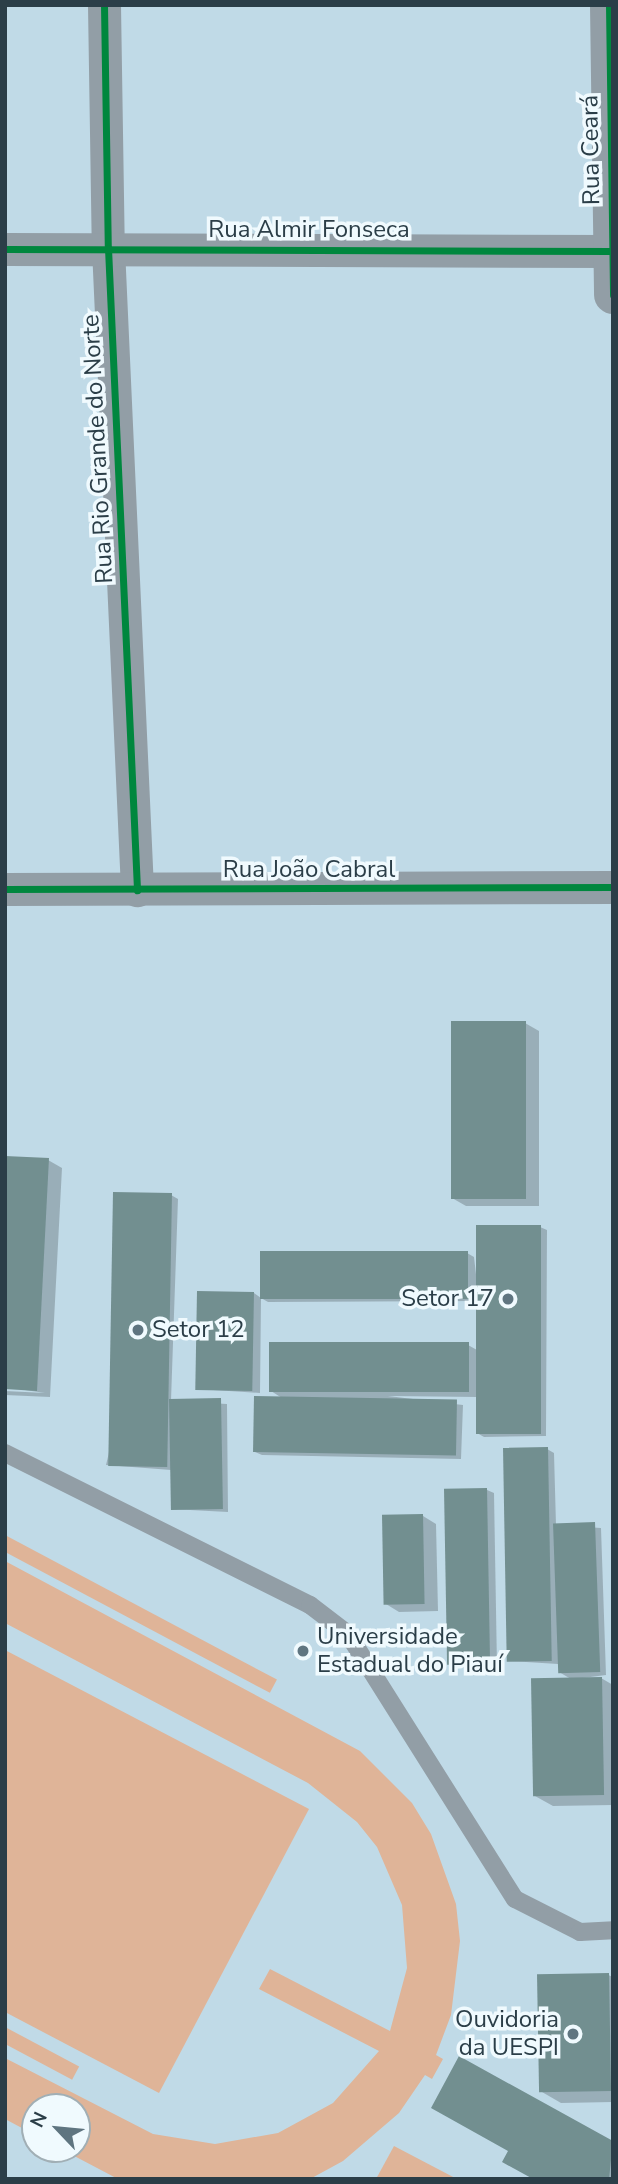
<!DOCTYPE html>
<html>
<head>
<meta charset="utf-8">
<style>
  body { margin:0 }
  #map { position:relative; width:618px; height:2184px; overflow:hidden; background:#c0dae7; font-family:"Nunito Sans",sans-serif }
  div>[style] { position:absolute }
  .green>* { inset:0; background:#dfb498; transform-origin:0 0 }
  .shadow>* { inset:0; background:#0003 }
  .building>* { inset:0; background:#728f90; transform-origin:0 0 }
  .service>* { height:18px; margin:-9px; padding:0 9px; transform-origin:9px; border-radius:9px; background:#929ea6 }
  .minor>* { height:33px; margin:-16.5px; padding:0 16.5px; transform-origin:16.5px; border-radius:16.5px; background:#929ea6 }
  .tertiary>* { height:38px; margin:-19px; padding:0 19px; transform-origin:19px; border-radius:19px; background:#929ea6 }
  .cycleway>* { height:7px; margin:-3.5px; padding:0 3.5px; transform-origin:3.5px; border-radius:3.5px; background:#00873e }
  .dots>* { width:19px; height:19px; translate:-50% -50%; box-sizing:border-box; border:4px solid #f0fafe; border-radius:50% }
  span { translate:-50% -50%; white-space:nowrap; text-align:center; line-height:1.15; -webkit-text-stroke:7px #f0fafe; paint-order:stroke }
  .street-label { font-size:24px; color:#2b3e48 }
  .poi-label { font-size:24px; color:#2b3e48 }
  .right { translate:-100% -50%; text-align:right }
  .left { translate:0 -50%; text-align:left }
  .frame { position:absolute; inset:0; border:7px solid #2b3e48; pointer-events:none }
  .north { position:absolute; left:21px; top:2093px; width:70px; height:70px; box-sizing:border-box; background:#f0fafe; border:2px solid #a1afb5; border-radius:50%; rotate:296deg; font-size:19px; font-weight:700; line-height:28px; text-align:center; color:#2b3e48 }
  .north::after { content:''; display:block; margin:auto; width:24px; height:32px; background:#5f7580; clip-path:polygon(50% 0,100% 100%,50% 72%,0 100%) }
</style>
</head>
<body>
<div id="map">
  <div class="green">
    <div style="left:5px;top:1535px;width:308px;height:15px;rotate:28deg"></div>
    <div style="clip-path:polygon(5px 1561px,360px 1751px,412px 1803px,431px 1834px,456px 1904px,460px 1941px,451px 2015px,436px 2055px,443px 2059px,432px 2079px,425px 2075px,399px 2113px,343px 2161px,310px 2179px,118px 2179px,61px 2149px,77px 2149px,77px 2107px,35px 2107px,35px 2135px,5px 2119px,5px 2058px,153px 2134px,215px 2144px,278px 2133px,333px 2103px,379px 2051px,259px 1989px,270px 1969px,390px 2031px,407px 1968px,402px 1905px,377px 1847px,357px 1822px,308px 1783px,5px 1623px)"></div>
    <div style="clip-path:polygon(5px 1650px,309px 1809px,159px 2093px,5px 2012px)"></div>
    <div style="left:5px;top:2027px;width:84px;height:15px;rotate:28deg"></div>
    <div style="clip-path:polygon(394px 2146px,457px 2179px,376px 2179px)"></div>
  </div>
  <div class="shadow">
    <div style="clip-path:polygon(525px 1023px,539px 1031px,539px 1206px,466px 1206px,452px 1198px)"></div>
    <div style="clip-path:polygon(48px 1160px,62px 1168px,50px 1397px,5px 1395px,5px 1391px,45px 1393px,5px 1387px)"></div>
    <div style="clip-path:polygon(171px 1195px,178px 1199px,171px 1401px,227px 1404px,228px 1512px,171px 1509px,171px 1470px,106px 1465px)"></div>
    <div style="clip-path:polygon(540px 1227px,547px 1230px,546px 1436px,484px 1437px,477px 1433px,477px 1397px,388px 1396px,463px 1405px,461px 1459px,262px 1455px,255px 1452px,282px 1398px,271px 1391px,468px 1345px,477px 1350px,477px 1301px,268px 1302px,261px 1298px,260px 1393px,198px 1389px,254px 1293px,261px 1298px,467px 1253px,474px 1257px,477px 1283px)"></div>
    <div style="clip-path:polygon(547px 1449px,554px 1453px,556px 1525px,601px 1528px,606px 1675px,575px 1679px,601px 1678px,613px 1685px,613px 1805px,553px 1806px,535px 1796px,571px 1679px,559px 1672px,558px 1664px,510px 1661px)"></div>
    <div style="clip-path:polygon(487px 1490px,494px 1493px,497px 1667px,455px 1668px,448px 1664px)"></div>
    <div style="clip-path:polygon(423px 1516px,436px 1524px,438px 1611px,399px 1612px,386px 1604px)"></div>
    <div style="clip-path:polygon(608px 1975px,613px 1977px,613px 2102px,561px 2103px,542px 2092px)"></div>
    <div style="clip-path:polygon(613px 2143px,613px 2179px,536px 2179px)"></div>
  </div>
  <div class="building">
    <div style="left:451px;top:1021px;width:75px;height:178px"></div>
    <div style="clip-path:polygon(5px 1156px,49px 1158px,37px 1391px,5px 1389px)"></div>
    <div style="left:113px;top:1192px;width:59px;height:274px;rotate:1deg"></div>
    <div style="left:476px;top:1225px;width:65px;height:209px"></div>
    <div style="left:468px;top:1251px;width:48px;height:208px;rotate:90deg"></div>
    <div style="left:197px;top:1291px;width:57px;height:99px;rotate:1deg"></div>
    <div style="left:269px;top:1342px;width:200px;height:50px"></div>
    <div style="left:254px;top:1396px;width:203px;height:56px;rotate:1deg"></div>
    <div style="left:221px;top:1398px;width:111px;height:52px;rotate:89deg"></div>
    <div style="left:548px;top:1447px;width:214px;height:45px;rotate:89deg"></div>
    <div style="left:487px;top:1488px;width:176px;height:43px;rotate:89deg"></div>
    <div style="left:423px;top:1514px;width:90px;height:41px;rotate:89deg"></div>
    <div style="left:595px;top:1522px;width:150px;height:42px;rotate:88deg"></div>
    <div style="left:602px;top:1677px;width:118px;height:71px;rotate:89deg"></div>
    <div style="left:609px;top:1973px;width:118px;height:72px;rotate:89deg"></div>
    <div style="clip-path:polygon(459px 2056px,613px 2141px,609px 2179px,533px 2179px,502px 2162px,508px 2151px,431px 2108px)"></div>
  </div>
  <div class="service">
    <div style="left:5px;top:1453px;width:341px;rotate:26.5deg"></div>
    <div style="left:310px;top:1605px;width:48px;rotate:37.3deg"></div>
    <div style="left:348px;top:1634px;width:313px;rotate:57.8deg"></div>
    <div style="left:515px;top:1899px;width:73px;rotate:26.9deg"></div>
    <div style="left:580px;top:1932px;width:33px;rotate:-3deg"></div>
  </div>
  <div class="minor">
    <div style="left:104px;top:5px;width:243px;rotate:89.1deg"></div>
    <div style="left:108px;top:248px;width:643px;rotate:87.41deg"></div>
    <div style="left:5px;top:249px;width:608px;rotate:0.19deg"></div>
    <div style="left:5px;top:889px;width:608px;rotate:-0.19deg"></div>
  </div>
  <div class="tertiary">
    <div style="left:609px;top:5px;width:290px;rotate:89.2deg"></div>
  </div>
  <div class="cycleway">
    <div style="left:104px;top:5px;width:243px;rotate:89.1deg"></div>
    <div style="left:108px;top:248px;width:643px;rotate:87.41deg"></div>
    <div style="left:609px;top:5px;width:290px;rotate:89.2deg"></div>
    <div style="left:5px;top:249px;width:608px;rotate:0.19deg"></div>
    <div style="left:5px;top:889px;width:608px;rotate:-0.19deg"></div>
  </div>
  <div class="dots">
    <div style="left:508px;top:1299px;background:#5f7580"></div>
    <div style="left:138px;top:1330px;background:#5f7580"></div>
    <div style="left:303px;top:1651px;background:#5f7580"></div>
    <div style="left:573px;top:2034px;background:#5f7580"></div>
  </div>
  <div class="street-label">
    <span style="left:591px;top:150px;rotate:-91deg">Rua Ceará</span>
    <span style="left:309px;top:230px">Rua Almir Fonseca</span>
    <span style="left:98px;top:449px;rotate:-93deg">Rua Rio Grande do Norte</span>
    <span style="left:309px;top:870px">Rua João Cabral</span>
  </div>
  <div class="poi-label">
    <span class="right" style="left:494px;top:1299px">Setor 17</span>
    <span class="left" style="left:152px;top:1330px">Setor 12</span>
    <span class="left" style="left:317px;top:1651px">Universidade<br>Estadual do Piauí</span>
    <span class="right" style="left:559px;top:2034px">Ouvidoria<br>da UESPI</span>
  </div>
  <div class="frame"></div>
  <div class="north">N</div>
</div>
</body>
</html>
